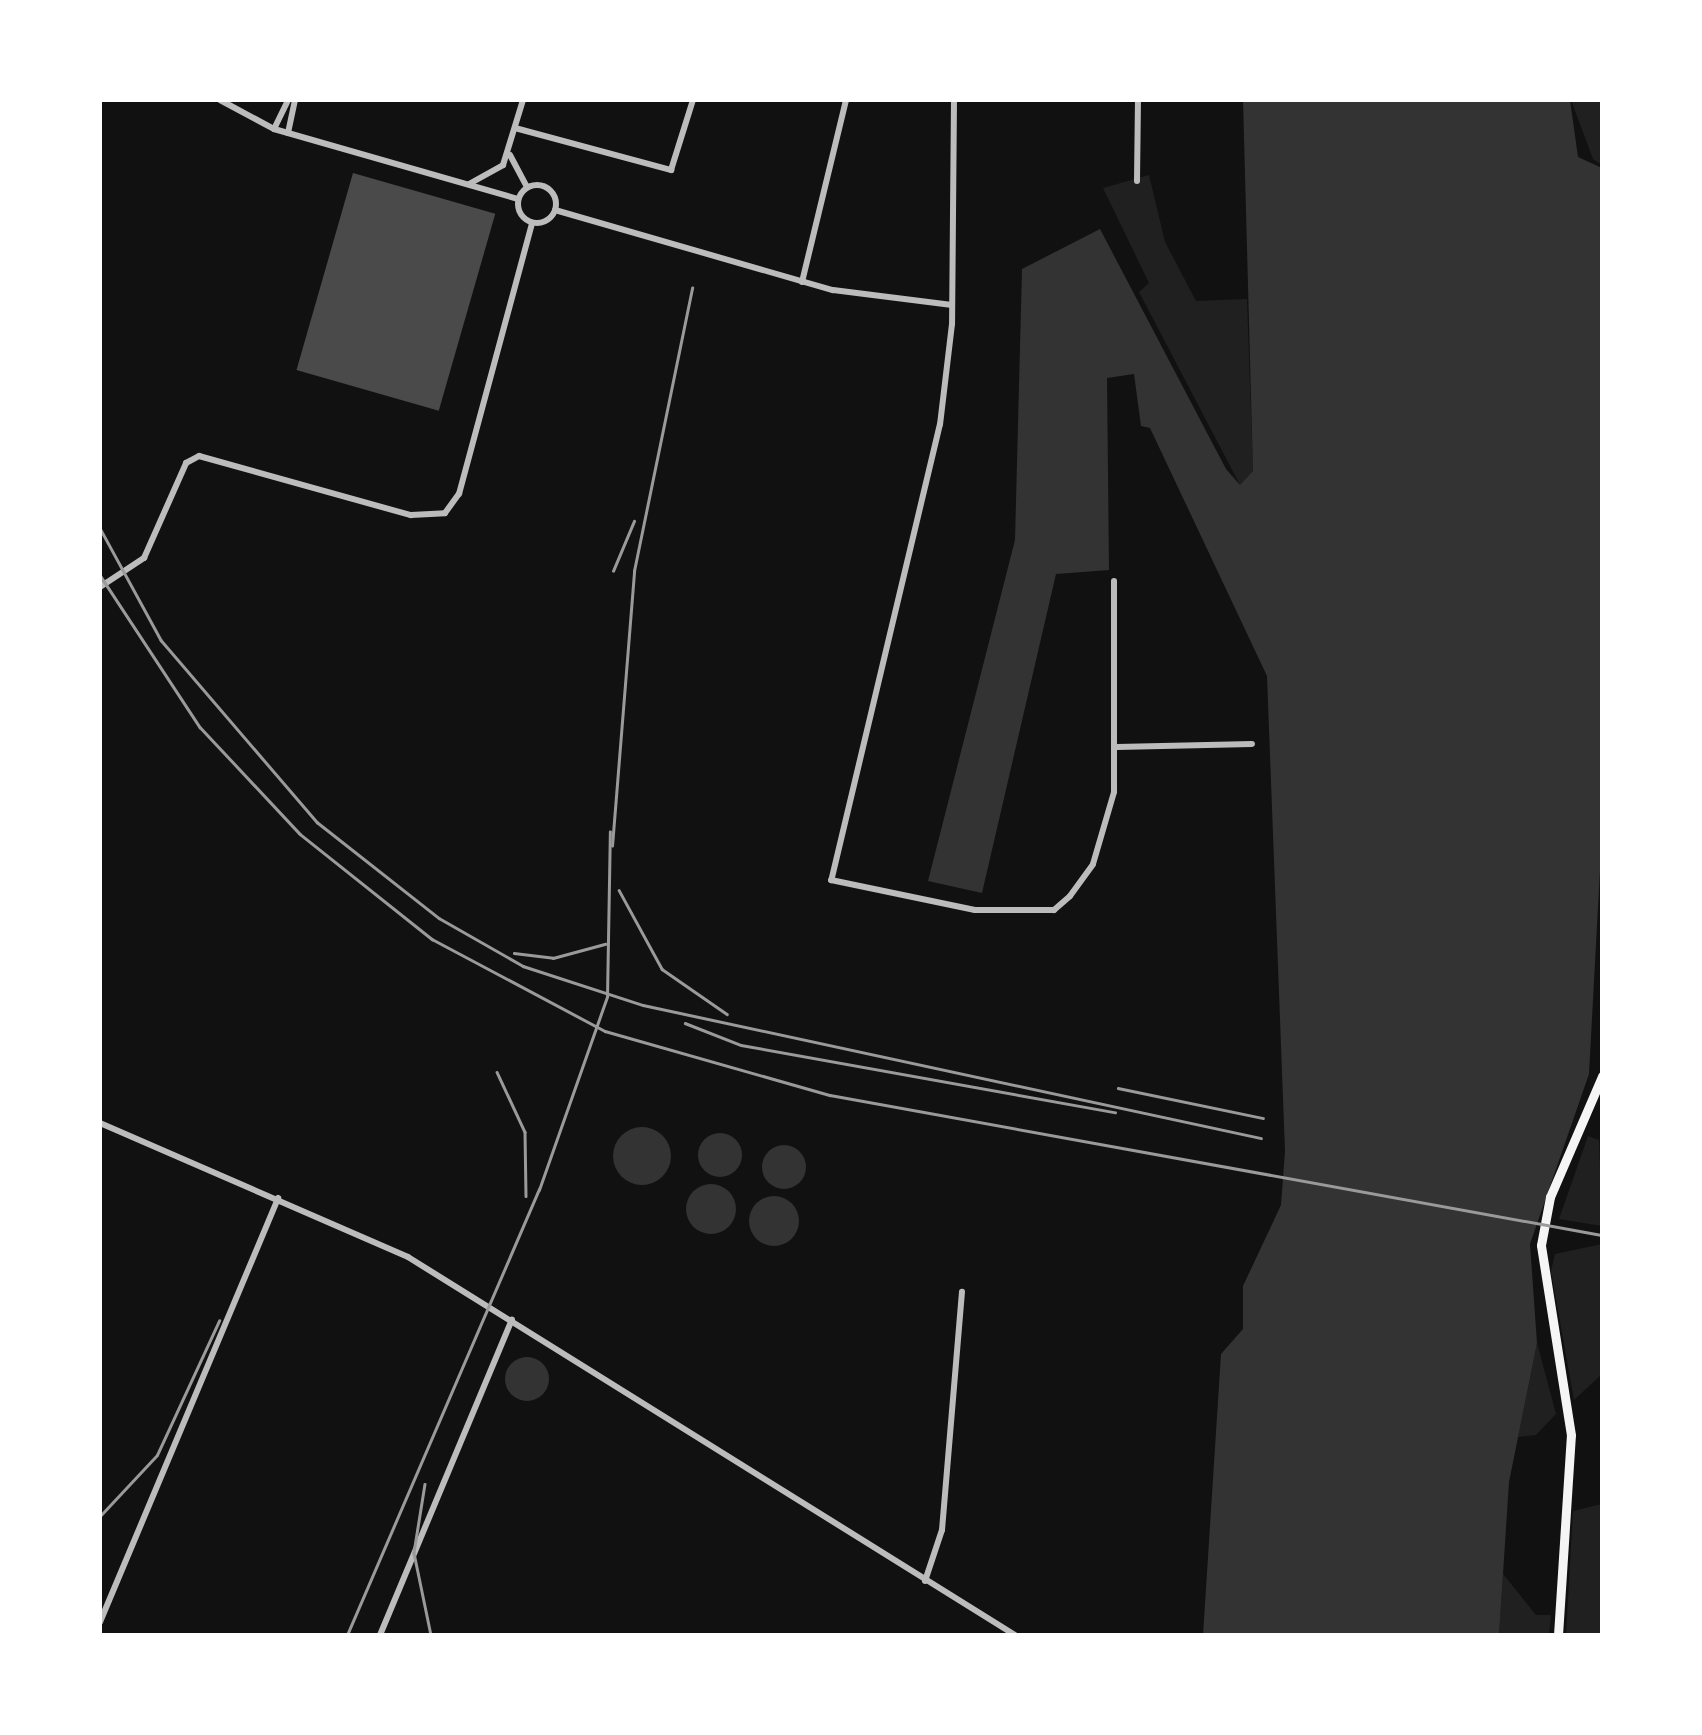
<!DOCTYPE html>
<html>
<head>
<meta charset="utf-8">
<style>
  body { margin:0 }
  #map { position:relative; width:1702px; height:1735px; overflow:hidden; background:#111; font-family:"DM Sans",sans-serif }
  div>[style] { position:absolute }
  .green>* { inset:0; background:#202020 }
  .water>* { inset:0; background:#333 }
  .round { border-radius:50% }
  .building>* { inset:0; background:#4a4a4a; transform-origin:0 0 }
  .minor>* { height:6px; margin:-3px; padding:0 3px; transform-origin:3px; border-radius:3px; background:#bcbcbc }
  .minor>.ring { margin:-3px; padding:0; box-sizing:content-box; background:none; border:6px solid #bcbcbc; border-radius:50% }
  .secondary>* { height:9px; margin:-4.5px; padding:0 4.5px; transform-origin:4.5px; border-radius:4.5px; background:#f5f5f5 }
  .rail>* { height:2.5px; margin:-1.25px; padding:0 1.25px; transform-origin:1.25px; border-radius:1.25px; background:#9a9a9a }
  span { translate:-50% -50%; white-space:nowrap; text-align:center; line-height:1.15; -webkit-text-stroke:9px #fff; paint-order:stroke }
  .frame { position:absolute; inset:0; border:102px solid #fff; pointer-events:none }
</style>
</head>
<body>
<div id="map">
  <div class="green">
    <div style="clip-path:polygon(1571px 100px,1602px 100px,1602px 165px,1593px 159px)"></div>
    <div style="clip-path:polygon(1149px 175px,1165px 242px,1196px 301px,1247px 299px,1253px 472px,1240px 485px,1139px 292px,1149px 283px,1103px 188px)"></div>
    <div style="clip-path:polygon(1588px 1136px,1599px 1140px,1602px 1226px,1559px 1219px)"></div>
    <div style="clip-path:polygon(1602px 1244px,1602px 1374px,1574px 1400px,1551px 1271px,1555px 1254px)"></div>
    <div style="clip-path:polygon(1537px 1343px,1556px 1414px,1536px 1435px,1518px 1437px)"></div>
    <div style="clip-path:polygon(1602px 1504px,1602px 1635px,1566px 1635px,1573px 1511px)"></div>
    <div style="clip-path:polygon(1503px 1574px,1536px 1615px,1551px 1615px,1549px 1635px,1499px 1635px)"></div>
  </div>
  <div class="water">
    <div style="clip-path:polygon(1243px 100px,1570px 100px,1578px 157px,1602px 168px,1602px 833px,1589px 1074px,1530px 1244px,1537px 1343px,1509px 1482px,1499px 1635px,1203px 1635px,1221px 1354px,1243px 1329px,1243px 1286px,1281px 1205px,1285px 1151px,1267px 676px,1150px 428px,1141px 426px,1134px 374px,1107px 378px,1109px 570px,1056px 574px,982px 893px,928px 881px,1015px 540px,1022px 269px,1100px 229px,1226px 469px,1240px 485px,1253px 471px)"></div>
    <div class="round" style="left:613px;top:1127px;width:58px;height:58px"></div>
    <div class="round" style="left:698px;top:1133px;width:44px;height:44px"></div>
    <div class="round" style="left:762px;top:1145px;width:44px;height:44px"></div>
    <div class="round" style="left:686px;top:1184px;width:50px;height:50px"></div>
    <div class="round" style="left:749px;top:1196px;width:50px;height:50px"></div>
    <div class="round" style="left:505px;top:1357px;width:44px;height:44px"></div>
  </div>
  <div class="building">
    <div style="left:353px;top:173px;width:148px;height:205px;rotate:16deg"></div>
  </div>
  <div class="minor">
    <div style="left:220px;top:100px;width:61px;rotate:28.2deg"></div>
    <div style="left:274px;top:129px;width:254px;rotate:16deg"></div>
    <div style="left:954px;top:100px;width:224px;rotate:90.5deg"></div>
    <div style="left:952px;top:324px;width:101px;rotate:96.8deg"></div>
    <div style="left:940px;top:424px;width:469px;rotate:103.4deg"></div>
    <div style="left:831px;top:880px;width:147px;rotate:11.8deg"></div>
    <div style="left:975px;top:910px;width:79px"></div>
    <div style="left:1054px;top:910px;width:21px;rotate:-41deg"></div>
    <div style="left:1070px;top:896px;width:39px;rotate:-54deg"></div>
    <div style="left:1093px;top:864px;width:75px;rotate:-73.7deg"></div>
    <div style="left:1114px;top:792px;width:211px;rotate:-90deg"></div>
    <div style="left:515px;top:128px;width:162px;rotate:15.1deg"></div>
    <div style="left:671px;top:170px;width:73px;rotate:-72.6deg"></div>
    <div style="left:274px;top:129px;width:32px;rotate:-64deg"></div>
    <div style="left:288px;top:133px;width:34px;rotate:-78deg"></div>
    <div style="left:510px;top:155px;width:36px;rotate:62deg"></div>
    <div style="left:1137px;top:181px;width:81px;rotate:-89.3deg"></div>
    <div style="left:469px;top:184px;width:39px;rotate:-29deg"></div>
    <div style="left:503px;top:165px;width:68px;rotate:-72.9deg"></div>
    <div class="ring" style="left:518px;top:185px;width:32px;height:32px"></div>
    <div style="left:555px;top:210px;width:289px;rotate:16.1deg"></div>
    <div style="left:833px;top:290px;width:120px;rotate:7.2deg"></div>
    <div style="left:802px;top:282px;width:187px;rotate:-76.4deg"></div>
    <div style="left:100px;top:587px;width:53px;rotate:-33.4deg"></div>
    <div style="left:144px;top:558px;width:104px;rotate:-66.1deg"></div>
    <div style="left:186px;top:463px;width:15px;rotate:-28deg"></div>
    <div style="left:199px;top:456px;width:220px;rotate:15.6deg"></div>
    <div style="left:411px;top:515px;width:34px;rotate:-3deg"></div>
    <div style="left:445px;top:513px;width:24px;rotate:-54deg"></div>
    <div style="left:459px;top:494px;width:281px;rotate:-74.9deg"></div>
    <div style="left:1117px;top:747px;width:135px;rotate:-1.3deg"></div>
    <div style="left:100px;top:1123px;width:336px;rotate:23.5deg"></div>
    <div style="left:408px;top:1257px;width:715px;rotate:31.91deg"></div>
    <div style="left:925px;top:1581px;width:54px;rotate:-71.6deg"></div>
    <div style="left:942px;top:1530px;width:239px;rotate:-85.2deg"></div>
    <div style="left:100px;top:1622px;width:460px;rotate:-67.2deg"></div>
    <div style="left:380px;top:1635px;width:342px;rotate:-67.3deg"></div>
  </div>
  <div class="secondary">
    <div style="left:1558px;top:1635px;width:200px;rotate:-86.3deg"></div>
    <div style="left:1571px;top:1435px;width:192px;rotate:-99deg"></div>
    <div style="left:1541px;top:1245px;width:49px;rotate:-79.4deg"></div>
    <div style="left:1550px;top:1197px;width:132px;rotate:-66.7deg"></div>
  </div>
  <div class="rail">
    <div style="left:100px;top:528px;width:128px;rotate:61.4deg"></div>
    <div style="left:161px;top:640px;width:240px;rotate:49.4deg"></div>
    <div style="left:317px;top:822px;width:155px;rotate:38.2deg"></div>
    <div style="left:439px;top:918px;width:97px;rotate:29.7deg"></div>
    <div style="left:523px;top:966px;width:126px;rotate:18deg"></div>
    <div style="left:643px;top:1005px;width:632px;rotate:12.15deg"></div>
    <div style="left:613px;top:571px;width:54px;rotate:-67.2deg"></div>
    <div style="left:100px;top:575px;width:182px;rotate:56.7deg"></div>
    <div style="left:200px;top:727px;width:146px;rotate:46.9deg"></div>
    <div style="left:300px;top:834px;width:169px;rotate:38.5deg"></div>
    <div style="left:432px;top:939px;width:196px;rotate:28deg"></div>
    <div style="left:605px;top:1031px;width:234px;rotate:15.9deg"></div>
    <div style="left:830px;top:1095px;width:785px;rotate:10.28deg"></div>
    <div style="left:612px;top:846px;width:276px;rotate:-85.4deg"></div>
    <div style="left:634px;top:571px;width:289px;rotate:-78.4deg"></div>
    <div style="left:619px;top:890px;width:90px;rotate:61.4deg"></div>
    <div style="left:662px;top:969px;width:79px;rotate:34.7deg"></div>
    <div style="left:514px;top:953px;width:39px;rotate:7deg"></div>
    <div style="left:553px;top:958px;width:54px;rotate:-15.1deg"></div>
    <div style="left:685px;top:1023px;width:60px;rotate:21.4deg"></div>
    <div style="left:741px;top:1045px;width:380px;rotate:10.2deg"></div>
    <div style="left:497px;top:1072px;width:66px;rotate:65deg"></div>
    <div style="left:525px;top:1132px;width:64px;rotate:89.1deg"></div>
    <div style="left:1118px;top:1088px;width:148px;rotate:11.7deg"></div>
    <div style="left:425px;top:1484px;width:70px;rotate:99.1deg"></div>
    <div style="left:414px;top:1553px;width:84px;rotate:78.3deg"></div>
    <div style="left:100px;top:1516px;width:83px;rotate:-46.9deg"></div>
    <div style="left:157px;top:1455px;width:148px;rotate:-65.2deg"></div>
    <div style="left:347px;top:1635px;width:485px;rotate:-66.7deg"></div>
    <div style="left:539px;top:1190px;width:205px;rotate:-70.6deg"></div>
    <div style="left:607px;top:997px;width:165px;rotate:-89deg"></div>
  </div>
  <div class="frame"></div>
</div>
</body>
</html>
